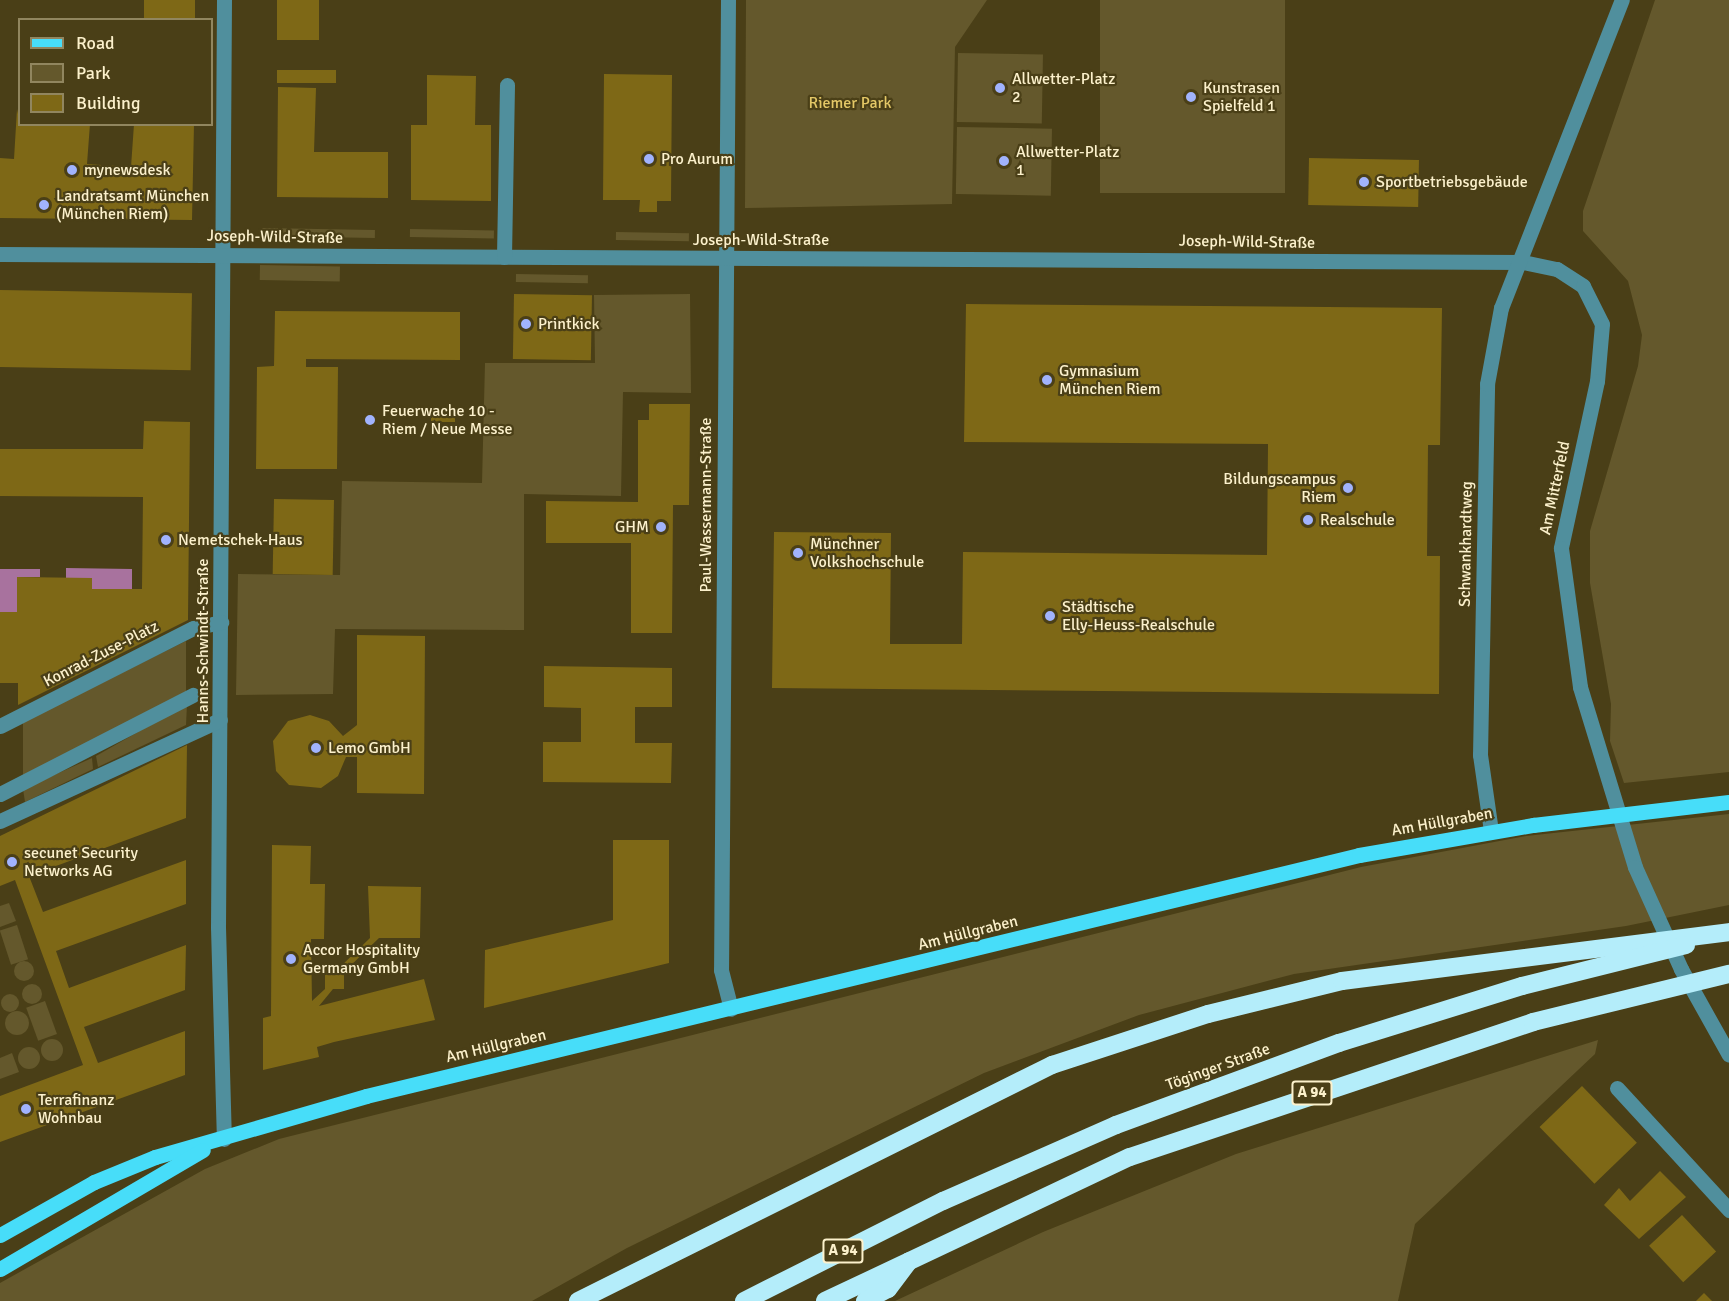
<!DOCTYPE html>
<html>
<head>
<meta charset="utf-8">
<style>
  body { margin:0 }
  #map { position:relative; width:1729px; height:1301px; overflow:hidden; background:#4a3f17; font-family:Signika,sans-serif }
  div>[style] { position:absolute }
  .green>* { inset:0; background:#64582c; transform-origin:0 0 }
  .round { border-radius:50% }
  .water>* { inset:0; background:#a8729e }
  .building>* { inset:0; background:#7e6816; transform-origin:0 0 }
  .minor>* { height:15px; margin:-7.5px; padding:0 7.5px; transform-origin:7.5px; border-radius:7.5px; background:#508f9d }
  .major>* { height:15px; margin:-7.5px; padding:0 7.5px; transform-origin:7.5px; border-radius:7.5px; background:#47ddf9 }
  .highway>* { height:18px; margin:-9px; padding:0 9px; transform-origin:9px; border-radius:9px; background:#b4edfa }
  .dots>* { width:16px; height:16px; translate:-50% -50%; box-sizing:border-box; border:3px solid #4a3f17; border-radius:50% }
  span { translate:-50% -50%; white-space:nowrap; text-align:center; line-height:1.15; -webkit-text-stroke:4.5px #4a3f17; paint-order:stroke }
  .shield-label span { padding:2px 4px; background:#4a3f17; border:2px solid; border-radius:4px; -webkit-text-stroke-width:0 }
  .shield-label { font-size:15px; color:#fcf1cc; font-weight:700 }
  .poi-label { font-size:16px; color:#fcf1cc }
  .left { translate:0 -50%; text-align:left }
  .right { translate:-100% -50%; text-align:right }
  .park-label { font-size:16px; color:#e4c867 }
  .street-label { font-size:16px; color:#fcf1cc }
  .legend { position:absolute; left:18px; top:18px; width:195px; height:108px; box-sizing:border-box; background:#4a3f17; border:2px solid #91865f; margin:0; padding:8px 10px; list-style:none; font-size:18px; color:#fcf1cc }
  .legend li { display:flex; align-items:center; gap:12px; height:30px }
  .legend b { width:30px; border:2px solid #91865f }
</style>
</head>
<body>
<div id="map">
  <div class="green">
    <div style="clip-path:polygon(746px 0,987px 0,955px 47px,952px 204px,745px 208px)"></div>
    <div style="left:1100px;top:0;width:185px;height:193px"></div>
    <div style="clip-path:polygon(1655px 0,1729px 0,1729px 772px,1624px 783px,1610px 741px,1611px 704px,1590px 583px,1590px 531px,1638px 366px,1642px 335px,1628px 281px,1583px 231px,1583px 211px)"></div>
    <div style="left:958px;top:53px;width:85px;height:69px;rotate:1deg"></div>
    <div style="left:957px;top:127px;width:95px;height:67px;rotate:1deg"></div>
    <div style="left:262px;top:228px;width:113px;height:8px;rotate:1deg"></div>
    <div style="left:410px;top:229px;width:84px;height:8px;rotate:1deg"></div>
    <div style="left:616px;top:232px;width:73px;height:8px;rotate:1deg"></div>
    <div style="left:260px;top:265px;width:80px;height:15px;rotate:1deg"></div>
    <div style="left:516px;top:274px;width:72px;height:8px;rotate:1deg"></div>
    <div style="clip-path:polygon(690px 294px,691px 393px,623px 392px,621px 496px,524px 494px,524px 630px,335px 629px,333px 694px,236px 695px,238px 574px,340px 575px,342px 481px,482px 483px,485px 363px,595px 363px,594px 295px)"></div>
    <div style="clip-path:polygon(186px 641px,186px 692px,23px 779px,23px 722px)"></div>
    <div style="clip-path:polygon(187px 704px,186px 725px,98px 767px,96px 756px)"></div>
    <div style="clip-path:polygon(92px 758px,93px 769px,25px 802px,23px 789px)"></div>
    <div style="clip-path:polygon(1729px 814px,1729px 905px,1626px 926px,1294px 974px,1139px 1015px,984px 1073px,627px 1248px,532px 1301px,0 1301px,0 1283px,205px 1169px,279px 1139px,1361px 867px,1526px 836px)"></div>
    <div style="clip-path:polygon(9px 903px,16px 921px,0 927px,0 906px)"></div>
    <div style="left:17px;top:925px;width:36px;height:18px;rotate:72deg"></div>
    <div class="round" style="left:14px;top:961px;width:20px;height:20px"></div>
    <div class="round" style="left:22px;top:984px;width:20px;height:20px"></div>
    <div class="round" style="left:1px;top:994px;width:18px;height:18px"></div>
    <div style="left:45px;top:1001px;width:35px;height:20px;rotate:70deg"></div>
    <div class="round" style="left:5px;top:1011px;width:24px;height:24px"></div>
    <div class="round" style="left:41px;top:1039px;width:22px;height:22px"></div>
    <div style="clip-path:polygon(1598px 1040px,1595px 1054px,1415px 1224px,1398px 1301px,895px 1301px,1043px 1232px,1236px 1154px)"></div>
    <div class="round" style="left:18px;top:1047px;width:22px;height:22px"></div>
    <div style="clip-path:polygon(12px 1053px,19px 1072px,0 1079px,0 1058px)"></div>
  </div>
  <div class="water">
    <div style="clip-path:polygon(66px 568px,132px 569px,132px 590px,92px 589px,92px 578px,66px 578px)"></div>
    <div style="clip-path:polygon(0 569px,40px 569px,40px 577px,17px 577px,17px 612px,0 612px)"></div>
  </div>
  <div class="building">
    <div style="left:144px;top:0;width:51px;height:20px"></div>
    <div style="left:277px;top:0;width:42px;height:40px"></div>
    <div style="left:277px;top:70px;width:59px;height:13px"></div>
    <div style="clip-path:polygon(604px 74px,672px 75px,671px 201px,657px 201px,657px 212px,639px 212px,640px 200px,603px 200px)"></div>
    <div style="clip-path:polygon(427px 75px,476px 76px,475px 125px,491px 125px,491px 201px,411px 200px,411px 125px,427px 125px)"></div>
    <div style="clip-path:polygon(278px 87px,316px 88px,314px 152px,388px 152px,388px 198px,277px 197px)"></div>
    <div style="clip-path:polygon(17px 109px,20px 124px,90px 124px,87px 164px,131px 167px,134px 124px,194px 124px,192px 220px,0 218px,0 158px,14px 159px)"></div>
    <div style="left:1309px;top:158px;width:110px;height:47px;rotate:1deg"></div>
    <div style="left:0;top:290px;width:192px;height:77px;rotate:1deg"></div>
    <div style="left:514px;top:294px;width:78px;height:65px;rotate:1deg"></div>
    <div style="clip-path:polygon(966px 304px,1442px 308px,1440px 445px,1428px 445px,1427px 556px,1440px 556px,1439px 694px,772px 688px,774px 532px,891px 533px,890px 644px,962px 644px,963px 552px,1267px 555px,1268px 444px,964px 442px)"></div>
    <div style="clip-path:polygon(275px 311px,460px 312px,460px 360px,306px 359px,306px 367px,338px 367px,337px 469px,256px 469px,257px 367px,274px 366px)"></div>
    <div style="clip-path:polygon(649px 404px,690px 404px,689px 505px,673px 505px,672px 633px,631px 633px,631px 543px,546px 543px,546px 501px,638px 502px,638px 420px,649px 420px)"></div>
    <div style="left:431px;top:414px;width:24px;height:8px"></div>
    <div style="clip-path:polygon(144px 421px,190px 422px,188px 620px,18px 705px,18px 683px,0 683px,0 612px,17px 612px,17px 577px,92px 578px,92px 589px,142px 589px,143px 497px,0 496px,0 449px,143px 449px)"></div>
    <div style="left:274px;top:499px;width:60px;height:75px;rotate:1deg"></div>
    <div style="clip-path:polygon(357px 635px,425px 636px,424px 794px,357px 793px,357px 757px,346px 757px,338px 776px,321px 788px,289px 785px,276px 771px,273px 741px,288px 721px,310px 715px,329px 721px,343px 736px,357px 725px)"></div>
    <div style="clip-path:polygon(544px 666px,672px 668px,672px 707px,635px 707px,635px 743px,672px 743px,671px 783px,543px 782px,543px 742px,581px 742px,581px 708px,544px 707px)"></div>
    <div style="clip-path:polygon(187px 745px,186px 818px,29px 876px,43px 912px,186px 860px,186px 904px,56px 951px,69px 988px,186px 945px,185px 990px,84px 1027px,98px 1063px,185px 1031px,185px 1075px,0 1142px,0 1096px,83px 1065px,15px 880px,0 886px,0 836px)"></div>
    <div style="clip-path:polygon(613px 840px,669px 840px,669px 963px,484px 1008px,485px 950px,613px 920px)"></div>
    <div style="clip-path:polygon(272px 845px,311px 846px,310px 884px,325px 884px,324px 939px,311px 939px,312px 1001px,325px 989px,325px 970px,337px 970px,370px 938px,368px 886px,421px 887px,420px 938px,379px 938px,344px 972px,344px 989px,333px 989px,319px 1006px,424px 979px,435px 1020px,334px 1042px,317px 1047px,319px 1057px,263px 1070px,263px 1018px,271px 1016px)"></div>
    <div style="left:1582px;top:1086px;width:79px;height:59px;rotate:46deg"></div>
    <div style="clip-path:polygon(1660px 1171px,1686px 1197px,1639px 1239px,1604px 1205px,1619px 1188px,1630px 1201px)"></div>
    <div style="left:1682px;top:1215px;width:50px;height:45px;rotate:47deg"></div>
    <div style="clip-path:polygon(1704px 1293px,1712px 1301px,1696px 1301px)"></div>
  </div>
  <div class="minor">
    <div style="left:224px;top:0;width:927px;rotate:90.37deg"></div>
    <div style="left:218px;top:927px;width:212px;rotate:88.4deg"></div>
    <div style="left:728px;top:0;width:970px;rotate:90.41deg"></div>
    <div style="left:721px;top:970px;width:40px;rotate:75.6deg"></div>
    <div style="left:0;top:254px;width:1523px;rotate:0.3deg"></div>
    <div style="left:1523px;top:262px;width:35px;rotate:12deg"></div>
    <div style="left:1557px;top:269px;width:31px;rotate:33deg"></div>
    <div style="left:1583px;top:286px;width:42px;rotate:63.4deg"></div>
    <div style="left:1602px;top:324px;width:57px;rotate:95deg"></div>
    <div style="left:1597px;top:381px;width:171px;rotate:102.2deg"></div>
    <div style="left:1561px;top:548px;width:140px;rotate:82.2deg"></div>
    <div style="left:1580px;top:687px;width:188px;rotate:73deg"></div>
    <div style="left:1635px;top:867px;width:112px;rotate:65.7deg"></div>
    <div style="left:1681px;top:969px;width:98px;rotate:60.8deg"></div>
    <div style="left:504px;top:257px;width:172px;rotate:-89deg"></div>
    <div style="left:0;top:726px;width:216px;rotate:-26.9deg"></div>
    <div style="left:193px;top:628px;width:29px;rotate:-12deg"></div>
    <div style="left:0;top:794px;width:217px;rotate:-27.2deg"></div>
    <div style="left:0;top:821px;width:242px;rotate:-24.7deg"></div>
    <div style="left:1491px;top:831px;width:77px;rotate:-98.2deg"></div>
    <div style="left:1480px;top:755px;width:371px;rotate:-88.9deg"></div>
    <div style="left:1487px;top:384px;width:77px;rotate:-79.6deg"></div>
    <div style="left:1501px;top:308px;width:331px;rotate:-68.6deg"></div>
    <div style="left:1617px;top:1088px;width:166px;rotate:47.4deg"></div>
  </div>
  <div class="major">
    <div style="left:0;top:1235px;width:108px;rotate:-29.4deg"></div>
    <div style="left:94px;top:1182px;width:66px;rotate:-22.3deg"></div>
    <div style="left:155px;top:1157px;width:220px;rotate:-16.1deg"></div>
    <div style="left:366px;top:1096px;width:1022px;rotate:-13.64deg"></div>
    <div style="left:1359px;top:855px;width:177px;rotate:-9.8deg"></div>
    <div style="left:1533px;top:825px;width:197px;rotate:-6.7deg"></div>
    <div style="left:0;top:1269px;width:235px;rotate:-30.4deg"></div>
  </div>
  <div class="highway">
    <div style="left:578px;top:1301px;width:530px;rotate:-26.47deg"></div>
    <div style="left:1052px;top:1065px;width:164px;rotate:-18.1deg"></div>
    <div style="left:1208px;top:1014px;width:138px;rotate:-13.8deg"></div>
    <div style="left:1342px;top:981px;width:390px;rotate:-7.2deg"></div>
    <div style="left:744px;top:1301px;width:223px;rotate:-26.7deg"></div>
    <div style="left:943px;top:1201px;width:189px;rotate:-23.7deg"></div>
    <div style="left:1116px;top:1125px;width:238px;rotate:-20.2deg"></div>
    <div style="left:1339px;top:1043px;width:192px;rotate:-17.3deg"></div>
    <div style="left:1522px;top:986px;width:169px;rotate:-14deg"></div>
    <div style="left:825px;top:1301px;width:337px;rotate:-25.3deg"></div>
    <div style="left:1130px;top:1157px;width:425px;rotate:-18.5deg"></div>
    <div style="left:1533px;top:1022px;width:202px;rotate:-13.8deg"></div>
    <div style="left:865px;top:1301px;width:26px;rotate:-28deg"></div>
    <div style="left:888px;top:1289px;width:35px;rotate:-53deg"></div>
  </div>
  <div class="dots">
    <div style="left:1000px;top:88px;background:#a1b3fd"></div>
    <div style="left:1191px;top:97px;background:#a1b3fd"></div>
    <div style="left:649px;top:159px;background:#a1b3fd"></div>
    <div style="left:1004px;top:161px;background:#a1b3fd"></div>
    <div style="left:72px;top:170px;background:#a1b3fd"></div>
    <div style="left:1364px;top:182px;background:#a1b3fd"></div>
    <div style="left:44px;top:205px;background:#a1b3fd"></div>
    <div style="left:526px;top:324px;background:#a1b3fd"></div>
    <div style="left:1047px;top:380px;background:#a1b3fd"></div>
    <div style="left:370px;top:420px;background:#a1b3fd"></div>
    <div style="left:1348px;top:488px;background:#a1b3fd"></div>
    <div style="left:1308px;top:520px;background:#a1b3fd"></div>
    <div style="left:661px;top:527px;background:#a1b3fd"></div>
    <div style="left:166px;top:540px;background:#a1b3fd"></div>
    <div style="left:798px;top:553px;background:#a1b3fd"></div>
    <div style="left:1050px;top:616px;background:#a1b3fd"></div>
    <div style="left:316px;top:748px;background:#a1b3fd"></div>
    <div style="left:12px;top:862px;background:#a1b3fd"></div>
    <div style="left:291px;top:959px;background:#a1b3fd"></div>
    <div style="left:26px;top:1109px;background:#a1b3fd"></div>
  </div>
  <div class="shield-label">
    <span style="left:1312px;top:1093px">A 94</span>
    <span style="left:843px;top:1251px">A 94</span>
  </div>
  <div class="poi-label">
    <span class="left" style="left:1012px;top:88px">Allwetter-Platz<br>2</span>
    <span class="left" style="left:1203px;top:97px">Kunstrasen<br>Spielfeld 1</span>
    <span class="left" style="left:1016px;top:161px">Allwetter-Platz<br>1</span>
    <span class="left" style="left:661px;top:159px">Pro Aurum</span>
    <span class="left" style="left:84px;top:170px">mynewsdesk</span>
    <span class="left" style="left:1376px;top:182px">Sportbetriebsgebäude</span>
    <span class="left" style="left:56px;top:205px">Landratsamt München<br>(München Riem)</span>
    <span class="left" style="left:538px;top:324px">Printkick</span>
    <span class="left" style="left:1059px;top:380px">Gymnasium<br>München Riem</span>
    <span class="left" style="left:382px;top:420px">Feuerwache 10 -<br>Riem / Neue Messe</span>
    <span class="right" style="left:1336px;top:488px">Bildungscampus<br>Riem</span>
    <span class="left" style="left:1320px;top:520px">Realschule</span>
    <span class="right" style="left:649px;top:527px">GHM</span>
    <span class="left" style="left:178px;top:540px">Nemetschek-Haus</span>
    <span class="left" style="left:810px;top:553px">Münchner<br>Volkshochschule</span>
    <span class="left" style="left:1062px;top:616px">Städtische<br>Elly-Heuss-Realschule</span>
    <span class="left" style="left:328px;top:748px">Lemo GmbH</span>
    <span class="left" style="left:24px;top:862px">secunet Security<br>Networks AG</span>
    <span class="left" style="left:303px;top:959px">Accor Hospitality<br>Germany GmbH</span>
    <span class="left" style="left:38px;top:1109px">Terrafinanz<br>Wohnbau</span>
  </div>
  <div class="park-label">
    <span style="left:850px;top:103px">Riemer Park</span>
  </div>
  <div class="street-label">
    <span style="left:275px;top:237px;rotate:1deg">Joseph-Wild-Straße</span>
    <span style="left:761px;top:240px">Joseph-Wild-Straße</span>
    <span style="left:1247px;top:242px;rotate:1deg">Joseph-Wild-Straße</span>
    <span style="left:1555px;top:488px;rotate:-78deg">Am Mitterfeld</span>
    <span style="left:706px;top:505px;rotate:-90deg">Paul-Wassermann-Straße</span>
    <span style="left:1466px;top:544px;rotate:-89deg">Schwankhardtweg</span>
    <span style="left:203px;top:641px;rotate:-90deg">Hanns-Schwindt-Straße</span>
    <span style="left:101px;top:654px;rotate:-27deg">Konrad-Zuse-Platz</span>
    <span style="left:1442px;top:822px;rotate:-10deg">Am Hüllgraben</span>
    <span style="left:968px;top:933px;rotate:-14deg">Am Hüllgraben</span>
    <span style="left:496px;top:1046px;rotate:-13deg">Am Hüllgraben</span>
    <span style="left:1218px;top:1067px;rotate:-20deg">Töginger Straße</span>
  </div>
  <ul class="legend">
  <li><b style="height:8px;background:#47ddf9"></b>Road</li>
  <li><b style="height:16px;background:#64582c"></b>Park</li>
  <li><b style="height:16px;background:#7e6816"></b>Building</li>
  </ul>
</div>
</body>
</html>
